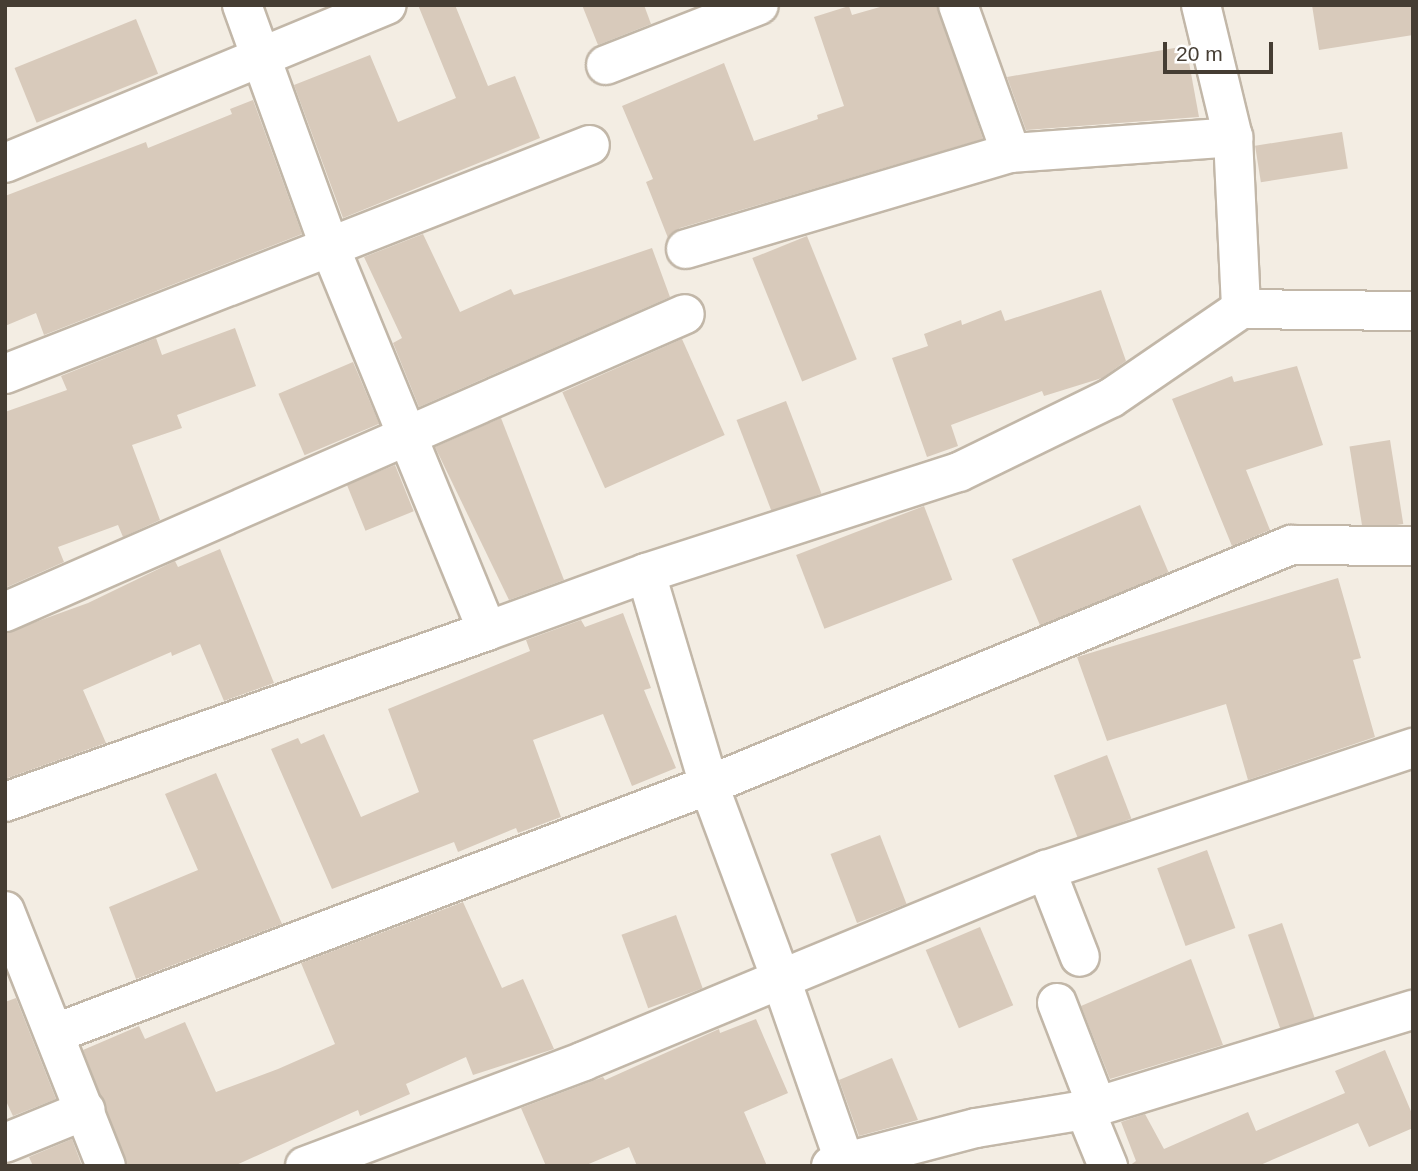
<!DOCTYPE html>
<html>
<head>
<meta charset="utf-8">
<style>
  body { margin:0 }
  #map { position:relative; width:1418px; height:1171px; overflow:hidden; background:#f3ede3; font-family:Arial,sans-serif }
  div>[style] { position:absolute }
  .building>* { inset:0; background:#d8cabb; transform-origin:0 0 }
  .roads { filter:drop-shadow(2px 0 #c2b7a8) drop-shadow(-2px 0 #c2b7a8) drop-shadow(0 2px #c2b7a8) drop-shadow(0 -2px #c2b7a8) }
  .minor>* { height:38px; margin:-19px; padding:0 19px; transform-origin:19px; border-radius:19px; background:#fff }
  span { translate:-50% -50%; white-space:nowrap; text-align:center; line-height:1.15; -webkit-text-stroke:5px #fff; paint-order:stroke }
  .frame { position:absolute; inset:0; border:7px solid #453d33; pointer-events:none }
  .scale { position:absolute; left:1163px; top:42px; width:110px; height:32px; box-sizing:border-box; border:4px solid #453d33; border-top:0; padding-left:9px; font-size:21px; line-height:24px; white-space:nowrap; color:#453d33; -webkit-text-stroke:5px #fff; paint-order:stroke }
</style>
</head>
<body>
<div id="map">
  <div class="building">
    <div style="clip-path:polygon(418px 5px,455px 5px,488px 86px,515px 76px,540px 138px,343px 218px,294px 85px,370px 55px,398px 122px,456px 98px)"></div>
    <div style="clip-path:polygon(582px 5px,644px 5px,651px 24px,598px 45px)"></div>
    <div style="clip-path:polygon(887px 5px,937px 5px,983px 139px,680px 228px,668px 238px,646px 182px,653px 179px,622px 106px,724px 63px,754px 141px,818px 119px,817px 115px,844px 106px,814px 17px,849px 6px,852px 15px)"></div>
    <div style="clip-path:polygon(1312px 5px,1413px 5px,1413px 35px,1319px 50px)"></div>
    <div style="left:136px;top:19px;width:59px;height:131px;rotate:68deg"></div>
    <div style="clip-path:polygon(1186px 46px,1199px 117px,1026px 130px,1007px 77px)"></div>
    <div style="clip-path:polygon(253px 100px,302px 234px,44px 335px,36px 313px,5px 326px,5px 196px,146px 142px,148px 148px,232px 114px,230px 109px)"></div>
    <div style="left:1342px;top:132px;width:37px;height:88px;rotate:81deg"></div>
    <div style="clip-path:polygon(423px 234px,460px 312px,511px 289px,514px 295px,652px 248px,670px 297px,419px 407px,393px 343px,402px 338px,364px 257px)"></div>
    <div style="left:807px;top:236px;width:133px;height:59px;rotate:68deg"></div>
    <div style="clip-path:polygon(1101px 290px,1126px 361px,1102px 378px,1044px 396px,1042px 391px,951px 425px,958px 446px,927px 457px,892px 358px,928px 346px,924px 334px,961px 320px,962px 325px,1001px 310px,1005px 321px)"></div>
    <div style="clip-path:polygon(235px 328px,256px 386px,177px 415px,182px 428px,132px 445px,160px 520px,123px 537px,118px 525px,58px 547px,64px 562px,5px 588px,5px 412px,67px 390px,61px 376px,156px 338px,162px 355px)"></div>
    <div style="left:682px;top:339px;width:105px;height:131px;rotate:66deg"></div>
    <div style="left:353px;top:362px;width:67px;height:81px;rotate:67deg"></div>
    <div style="clip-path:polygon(1297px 366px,1323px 445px,1246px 470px,1270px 530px,1232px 546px,1172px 399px,1232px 376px,1234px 382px)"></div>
    <div style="left:786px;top:401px;width:99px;height:53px;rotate:69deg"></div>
    <div style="clip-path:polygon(501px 418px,564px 580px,509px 600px,435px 447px)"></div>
    <div style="left:1390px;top:440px;width:85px;height:41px;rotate:81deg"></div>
    <div style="left:395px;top:465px;width:50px;height:52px;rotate:68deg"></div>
    <div style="left:1140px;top:505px;width:73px;height:139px;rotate:67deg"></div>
    <div style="left:924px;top:506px;width:79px;height:137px;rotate:69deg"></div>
    <div style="clip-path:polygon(220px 549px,274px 683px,224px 701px,200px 644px,172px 656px,171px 652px,83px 690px,106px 743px,5px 779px,5px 633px,88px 603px,175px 561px,178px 567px)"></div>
    <div style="clip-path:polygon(1338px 578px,1361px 658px,1353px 660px,1375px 737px,1248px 780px,1226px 704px,1107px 741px,1077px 657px)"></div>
    <div style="clip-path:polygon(623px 613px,651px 688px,644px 690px,676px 768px,632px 786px,603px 714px,533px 740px,561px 817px,518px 833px,516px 828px,458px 852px,454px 842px,332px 889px,271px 749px,298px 738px,301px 744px,324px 734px,361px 817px,419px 792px,388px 709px,530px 651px,526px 640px,581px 620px,585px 627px)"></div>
    <div style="left:1107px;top:755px;width:68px;height:57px;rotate:69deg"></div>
    <div style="clip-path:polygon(216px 773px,282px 924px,136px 979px,109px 907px,198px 870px,165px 794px)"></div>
    <div style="left:880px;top:835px;width:74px;height:53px;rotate:69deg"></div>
    <div style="left:1207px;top:850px;width:83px;height:53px;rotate:70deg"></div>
    <div style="clip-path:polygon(463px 902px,502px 988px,523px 979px,554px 1049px,473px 1075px,466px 1057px,406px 1084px,410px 1094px,360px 1116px,358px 1110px,234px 1166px,127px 1166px,83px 1050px,139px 1026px,145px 1039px,185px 1022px,216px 1092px,278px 1069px,335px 1044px,301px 963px)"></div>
    <div style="left:676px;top:915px;width:78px;height:58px;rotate:70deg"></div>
    <div style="left:1282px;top:923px;width:100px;height:36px;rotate:71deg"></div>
    <div style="left:980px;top:927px;width:85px;height:59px;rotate:67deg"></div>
    <div style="clip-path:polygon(1191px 959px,1223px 1045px,1110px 1079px,1081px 1006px)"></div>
    <div style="clip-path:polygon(16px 998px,56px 1099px,13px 1116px,5px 1099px,5px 1002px)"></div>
    <div style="clip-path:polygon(756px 1019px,788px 1093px,744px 1112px,767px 1166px,637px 1166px,629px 1147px,584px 1166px,546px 1166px,521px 1108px,603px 1077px,605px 1080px,719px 1029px,720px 1033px)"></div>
    <div style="clip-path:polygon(1385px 1050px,1413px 1116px,1413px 1128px,1369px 1147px,1358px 1123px,1258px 1166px,1129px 1166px,1136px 1161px,1121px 1122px,1145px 1114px,1164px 1149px,1248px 1112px,1256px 1131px,1345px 1093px,1335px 1071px)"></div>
    <div style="clip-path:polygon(892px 1058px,918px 1120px,859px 1136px,839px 1080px)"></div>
    <div style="clip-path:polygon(72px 1139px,82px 1166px,33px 1166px,29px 1157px)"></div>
  </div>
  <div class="roads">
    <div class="minor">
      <div style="left:242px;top:5px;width:255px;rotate:70.1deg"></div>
      <div style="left:329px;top:245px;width:417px;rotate:67.7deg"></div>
      <div style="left:487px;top:631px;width:169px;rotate:-20deg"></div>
      <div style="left:646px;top:573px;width:329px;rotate:-17.9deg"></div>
      <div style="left:959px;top:472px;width:169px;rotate:-26deg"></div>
      <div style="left:1111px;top:398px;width:158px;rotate:-34.4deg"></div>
      <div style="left:1241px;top:309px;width:172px;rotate:0.7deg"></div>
      <div style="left:958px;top:5px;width:157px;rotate:70.3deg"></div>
      <div style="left:1201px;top:5px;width:136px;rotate:76.4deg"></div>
      <div style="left:1233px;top:137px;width:172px;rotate:87.3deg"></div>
      <div style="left:606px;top:65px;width:164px;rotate:-21.4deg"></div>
      <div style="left:5px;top:163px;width:413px;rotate:-22.5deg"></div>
      <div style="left:686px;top:249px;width:339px;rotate:-16.5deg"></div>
      <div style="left:1011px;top:153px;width:223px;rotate:-4.1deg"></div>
      <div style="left:5px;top:374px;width:628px;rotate:-21.38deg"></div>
      <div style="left:5px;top:612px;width:742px;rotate:-23.66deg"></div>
      <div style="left:5px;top:802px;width:511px;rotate:-19.53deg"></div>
      <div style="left:1046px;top:870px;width:93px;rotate:68.7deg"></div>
      <div style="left:5px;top:911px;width:274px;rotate:68.4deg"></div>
      <div style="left:1057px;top:1003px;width:110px;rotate:68.8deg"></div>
      <div style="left:56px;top:1033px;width:699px;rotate:-20.8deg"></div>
      <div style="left:709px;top:785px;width:630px;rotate:-22.41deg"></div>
      <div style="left:1291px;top:545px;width:122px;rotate:0.5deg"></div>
      <div style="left:1085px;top:1110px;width:61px;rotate:67.7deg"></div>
      <div style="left:5px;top:1143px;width:87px;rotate:-22.2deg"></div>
      <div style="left:305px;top:1166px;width:298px;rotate:-20.6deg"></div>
      <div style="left:584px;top:1061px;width:213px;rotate:-22.6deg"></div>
      <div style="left:781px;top:979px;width:207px;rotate:-110.4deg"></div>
      <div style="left:709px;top:785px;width:221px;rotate:-106.6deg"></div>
      <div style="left:831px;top:1166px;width:150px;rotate:-14.7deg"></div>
      <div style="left:976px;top:1128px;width:110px;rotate:-9.4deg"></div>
      <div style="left:1085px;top:1110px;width:343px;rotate:-17deg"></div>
      <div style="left:846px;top:1166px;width:198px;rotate:-109.2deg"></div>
      <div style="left:781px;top:979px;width:287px;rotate:-22.4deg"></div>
      <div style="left:1046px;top:870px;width:387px;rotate:-18.4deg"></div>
    </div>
  </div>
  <div class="frame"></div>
  <div class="scale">20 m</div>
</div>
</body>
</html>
